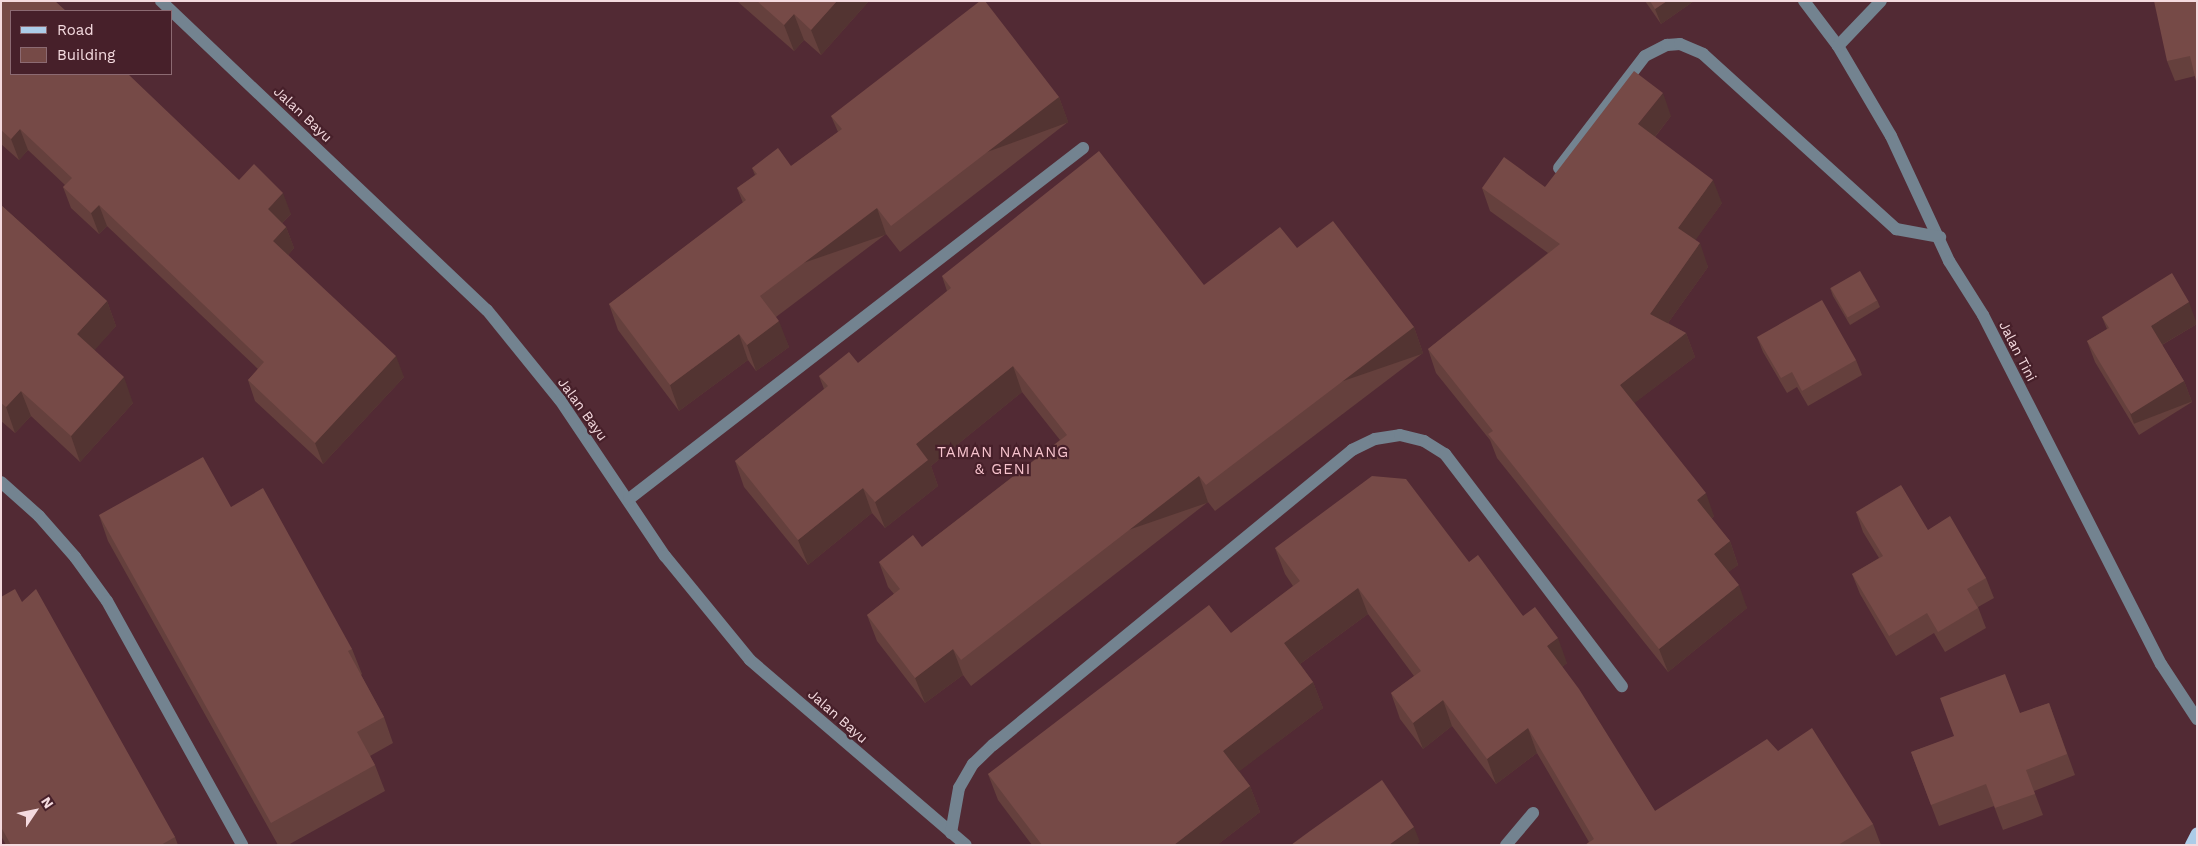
<!DOCTYPE html>
<html>
<head>
<meta charset="utf-8">
<style>
  body { margin:0 }
  #map { position:relative; width:2198px; height:846px; overflow:hidden; background:#522a34; font-family:"Work Sans",sans-serif }
  div>[style] { position:absolute }
  .minor>* { height:12px; margin:-6px; padding:0 6px; transform-origin:6px; border-radius:6px; background:#738390 }
  .major>* { height:12px; margin:-6px; padding:0 6px; transform-origin:6px; border-radius:6px; background:#accce8 }
  .wall>* { inset:0; background:#65403d }
  .shaded-wall>* { inset:0; background:#533432; transform-origin:0 0 }
  .building>* { inset:0; background:#764a47; transform-origin:0 0 }
  span { translate:-50% -50%; white-space:nowrap; text-align:center; line-height:1.15; -webkit-text-stroke:4.5px #47202a; paint-order:stroke }
  .street-label { font-size:14px; color:#f4dadf }
  .neighbourhood-label { font-size:15px; color:#f7c3cd; letter-spacing:1px }
  .frame { position:absolute; inset:0; border:2px solid #f4dadf; pointer-events:none }
  .legend { position:absolute; left:10px; top:10px; width:162px; height:65px; box-sizing:border-box; background:#47202a; border:1px solid #8c6a72; margin:0; padding:6px 9px; list-style:none; font-size:15px; color:#f4dadf }
  .legend li { display:flex; align-items:center; gap:10px; height:25px }
  .legend b { width:25px; border:1px solid #8c6a72 }
  .north { position:absolute; left:10px; top:786px; width:50px; height:50px; -webkit-text-stroke:4px #47202a; paint-order:stroke; rotate:56deg; font-size:14px; font-weight:700; line-height:20px; text-align:center; color:#f4dadf }
  .north::after { content:''; display:block; margin:auto; width:18px; height:22px; background:#f4dadf; clip-path:polygon(50% 0,100% 100%,50% 72%,0 100%) }
</style>
</head>
<body>
<div id="map">
  <div class="minor">
    <div style="left:161px;top:1px;width:449px;rotate:43.5deg"></div>
    <div style="left:487px;top:310px;width:116px;rotate:51deg"></div>
    <div style="left:560px;top:400px;width:188px;rotate:56.1deg"></div>
    <div style="left:665px;top:556px;width:134px;rotate:50.7deg"></div>
    <div style="left:750px;top:660px;width:284px;rotate:40.6deg"></div>
    <div style="left:1804px;top:1px;width:56px;rotate:52.9deg"></div>
    <div style="left:1838px;top:46px;width:104px;rotate:59.5deg"></div>
    <div style="left:1891px;top:136px;width:138px;rotate:65.1deg"></div>
    <div style="left:1949px;top:261px;width:64px;rotate:57.8deg"></div>
    <div style="left:1983px;top:315px;width:392px;rotate:63deg"></div>
    <div style="left:2161px;top:664px;width:66px;rotate:56.8deg"></div>
    <div style="left:1838px;top:46px;width:62px;rotate:-46.3deg"></div>
    <div style="left:1559px;top:168px;width:141px;rotate:-52.5deg"></div>
    <div style="left:1645px;top:56px;width:25px;rotate:-27deg"></div>
    <div style="left:1667px;top:45px;width:13px;rotate:-4deg"></div>
    <div style="left:1680px;top:44px;width:25px;rotate:23deg"></div>
    <div style="left:1703px;top:54px;width:261px;rotate:42.2deg"></div>
    <div style="left:1896px;top:229px;width:45px;rotate:10.3deg"></div>
    <div style="left:1px;top:482px;width:51px;rotate:41.8deg"></div>
    <div style="left:39px;top:516px;width:55px;rotate:48.7deg"></div>
    <div style="left:75px;top:557px;width:54px;rotate:54deg"></div>
    <div style="left:107px;top:601px;width:279px;rotate:61deg"></div>
    <div style="left:629px;top:499px;width:574px;rotate:-37.71deg"></div>
    <div style="left:951px;top:833px;width:46px;rotate:-79.9deg"></div>
    <div style="left:959px;top:788px;width:28px;rotate:-60deg"></div>
    <div style="left:973px;top:764px;width:28px;rotate:-44deg"></div>
    <div style="left:993px;top:745px;width:465px;rotate:-39.4deg"></div>
    <div style="left:1352px;top:450px;width:25px;rotate:-26deg"></div>
    <div style="left:1375px;top:439px;width:25px;rotate:-9deg"></div>
    <div style="left:1400px;top:435px;width:25px;rotate:14deg"></div>
    <div style="left:1424px;top:441px;width:25px;rotate:32deg"></div>
    <div style="left:1445px;top:454px;width:292px;rotate:52.7deg"></div>
    <div style="left:1506px;top:845px;width:42px;rotate:-49.8deg"></div>
  </div>
  <div class="major">
    <div style="left:2191px;top:845px;width:13px;rotate:-63deg"></div>
  </div>
  <div class="wall">
    <div style="clip-path:polygon(1px 1px,11px 11px,239px 180px,291px 214px,282px 223px,286px 227px,294px 248px,288px 255px,404px 377px,323px 464px,255px 401px,248px 380px,258px 369px,107px 226px,99px 234px,71px 208px,63px 187px,65px 185px,28px 150px,19px 160px,1px 144px)"></div>
    <div style="clip-path:polygon(737px 1px,869px 1px,821px 55px,804px 40px,794px 51px)"></div>
    <div style="clip-path:polygon(1645px 1px,1694px 1px,1661px 24px)"></div>
    <div style="clip-path:polygon(2197px 1px,2195px 76px,2175px 81px,2167px 61px)"></div>
    <div style="clip-path:polygon(1059px 97px,1068px 122px,900px 252px,886px 234px,776px 317px,789px 347px,756px 371px,748px 360px,679px 411px,618px 330px,609px 304px,743px 203px,737px 188px,755px 175px,752px 168px,791px 166px,838px 132px,831px 116px)"></div>
    <div style="clip-path:polygon(1671px 116px,1655px 137px,1722px 203px,1695px 240px,1708px 267px,1668px 323px,1686px 333px,1695px 357px,1634px 403px,1714px 516px,1711px 519px,1730px 541px,1738px 565px,1728px 572px,1747px 608px,1668px 672px,1497px 458px,1490px 440px,1436px 373px,1428px 349px,1548px 253px,1490px 211px,1482px 188px,1545px 187px)"></div>
    <div style="clip-path:polygon(1px 205px,107px 301px,116px 326px,94px 350px,133px 403px,80px 462px,31px 416px,15px 433px,1px 421px)"></div>
    <div style="clip-path:polygon(1297px 248px,1414px 327px,1423px 353px,1215px 511px,1208px 502px,971px 686px,963px 675px,925px 703px,877px 641px,867px 615px,894px 594px,888px 587px,879px 562px,922px 547px,1060px 440px,1022px 392px,931px 466px,938px 486px,885px 528px,872px 513px,808px 565px,744px 487px,735px 461px,824px 389px,819px 376px,858px 363px,947px 291px,942px 276px,1204px 285px)"></div>
    <div style="clip-path:polygon(1830px 288px,1877px 300px,1880px 307px,1850px 325px,1833px 296px)"></div>
    <div style="clip-path:polygon(2102px 317px,2197px 324px,2162px 345px,2184px 381px,2192px 402px,2139px 435px,2095px 362px,2087px 341px,2107px 329px)"></div>
    <div style="clip-path:polygon(1757px 337px,1856px 360px,1862px 375px,1808px 406px,1797px 387px,1787px 393px,1763px 352px)"></div>
    <div style="clip-path:polygon(231px 507px,352px 649px,362px 674px,361px 675px,384px 717px,393px 743px,370px 756px,375px 765px,385px 791px,288px 845px,278px 845px,108px 541px,99px 515px)"></div>
    <div style="clip-path:polygon(1856px 512px,1928px 530px,1986px 578px,1994px 598px,1978px 607px,1986px 628px,1945px 652px,1934px 633px,1896px 656px,1860px 594px,1852px 574px,1879px 558px,1863px 532px)"></div>
    <div style="clip-path:polygon(1275px 548px,1469px 562px,1523px 616px,1567px 663px,1562px 667px,1655px 811px,1778px 751px,1873px 824px,1881px 845px,1585px 845px,1589px 842px,1537px 753px,1496px 784px,1452px 726px,1423px 749px,1400px 719px,1391px 693px,1414px 676px,1368px 614px,1300px 664px,1313px 682px,1323px 708px,1239px 771px,1250px 786px,1260px 812px,1217px 845px,1032px 845px,998px 800px,988px 774px,1231px 633px,1293px 586px,1285px 574px)"></div>
    <div style="clip-path:polygon(1px 597px,22px 602px,175px 837px,178px 845px,6px 845px,1px 836px)"></div>
    <div style="clip-path:polygon(2049px 703px,2075px 775px,2034px 791px,2043px 815px,2003px 830px,1994px 806px,1939px 826px,1911px 752px)"></div>
  </div>
  <div class="shaded-wall">
    <div style="clip-path:polygon(837px 1px,869px 1px,821px 55px,811px 30px)"></div>
    <div style="clip-path:polygon(1667px 1px,1694px 1px,1661px 24px,1655px 9px)"></div>
    <div style="clip-path:polygon(794px 14px,804px 40px,794px 51px,784px 25px)"></div>
    <div style="clip-path:polygon(1663px 93px,1671px 116px,1646px 148px,1638px 124px)"></div>
    <div style="left:1059px;top:97px;width:27px;height:212px;rotate:70deg"></div>
    <div style="clip-path:polygon(20px 129px,28px 150px,19px 160px,11px 139px)"></div>
    <div style="clip-path:polygon(1713px 180px,1722px 203px,1687px 252px,1678px 228px)"></div>
    <div style="clip-path:polygon(283px 193px,291px 214px,275px 230px,268px 209px)"></div>
    <div style="clip-path:polygon(99px 205px,107px 226px,99px 234px,91px 213px)"></div>
    <div style="left:877px;top:208px;width:28px;height:146px;rotate:71deg"></div>
    <div style="clip-path:polygon(286px 227px,294px 248px,281px 263px,273px 241px)"></div>
    <div style="clip-path:polygon(1700px 243px,1708px 267px,1658px 337px,1650px 314px)"></div>
    <div style="clip-path:polygon(107px 301px,116px 326px,86px 360px,77px 334px)"></div>
    <div style="clip-path:polygon(2189px 302px,2197px 324px,2158px 347px,2151px 326px)"></div>
    <div style="clip-path:polygon(779px 321px,789px 347px,756px 371px,747px 345px)"></div>
    <div style="left:1414px;top:327px;width:28px;height:261px;rotate:71deg"></div>
    <div style="clip-path:polygon(1686px 333px,1695px 357px,1628px 408px,1620px 385px)"></div>
    <div style="clip-path:polygon(739px 334px,748px 360px,679px 411px,670px 385px)"></div>
    <div style="clip-path:polygon(396px 356px,404px 377px,323px 464px,315px 443px)"></div>
    <div style="clip-path:polygon(1013px 366px,1022px 392px,931px 466px,938px 486px,885px 528px,875px 502px,916px 444px)"></div>
    <div style="clip-path:polygon(124px 377px,133px 403px,80px 462px,71px 436px)"></div>
    <div style="left:2184px;top:381px;width:22px;height:62px;rotate:69deg"></div>
    <div style="clip-path:polygon(21px 391px,31px 416px,15px 433px,6px 407px)"></div>
    <div style="left:1199px;top:476px;width:28px;height:301px;rotate:71deg"></div>
    <div style="clip-path:polygon(863px 488px,872px 513px,808px 565px,798px 540px)"></div>
    <div style="clip-path:polygon(1706px 493px,1714px 516px,1705px 524px,1697px 500px)"></div>
    <div style="clip-path:polygon(1730px 541px,1738px 565px,1722px 577px,1714px 554px)"></div>
    <div style="clip-path:polygon(1739px 585px,1747px 608px,1668px 672px,1659px 649px)"></div>
    <div style="clip-path:polygon(1358px 588px,1368px 614px,1293px 669px,1284px 643px)"></div>
    <div style="clip-path:polygon(1558px 638px,1567px 663px,1556px 672px,1547px 646px)"></div>
    <div style="clip-path:polygon(953px 649px,963px 675px,925px 703px,915px 678px)"></div>
    <div style="clip-path:polygon(1313px 682px,1323px 708px,1233px 776px,1223px 751px)"></div>
    <div style="clip-path:polygon(1443px 700px,1452px 726px,1423px 749px,1413px 723px)"></div>
    <div style="clip-path:polygon(1528px 728px,1537px 753px,1496px 784px,1487px 759px)"></div>
    <div style="clip-path:polygon(1250px 786px,1260px 812px,1217px 845px,1174px 845px)"></div>
    <div style="clip-path:polygon(1414px 827px,1420px 842px,1416px 845px,1389px 845px)"></div>
  </div>
  <div class="building">
    <div style="clip-path:polygon(1px 1px,55px 1px,66px 11px,11px 11px,11px 74px,128px 74px,239px 180px,254px 164px,283px 193px,268px 209px,286px 227px,273px 241px,396px 356px,315px 443px,248px 380px,264px 362px,99px 205px,91px 213px,63px 187px,72px 178px,20px 129px,11px 139px,1px 130px)"></div>
    <div style="clip-path:polygon(757px 1px,837px 1px,811px 30px,794px 14px,784px 25px)"></div>
    <div style="clip-path:polygon(980px 1px,985px 1px,1059px 97px,891px 226px,877px 208px,760px 296px,779px 321px,747px 345px,739px 334px,670px 385px,609px 304px,746px 200px,737px 188px,757px 174px,752px 168px,778px 148px,791px 166px,842px 129px,831px 116px)"></div>
    <div style="clip-path:polygon(1650px 1px,1667px 1px,1655px 9px)"></div>
    <div style="clip-path:polygon(2154px 1px,2197px 1px,2197px 85px,2190px 56px,2167px 61px)"></div>
    <div style="clip-path:polygon(1634px 71px,1663px 93px,1638px 124px,1713px 180px,1678px 228px,1700px 243px,1650px 314px,1686px 333px,1620px 385px,1706px 493px,1697px 500px,1730px 541px,1714px 554px,1739px 585px,1659px 649px,1488px 434px,1493px 431px,1428px 349px,1560px 244px,1482px 188px,1504px 157px,1545px 187px)"></div>
    <div style="clip-path:polygon(1099px 151px,1204px 285px,1280px 227px,1297px 248px,1333px 221px,1414px 327px,1206px 485px,1199px 476px,961px 660px,953px 649px,915px 678px,867px 615px,900px 589px,879px 562px,913px 535px,922px 547px,1067px 435px,1013px 366px,916px 444px,928px 460px,875px 502px,863px 488px,798px 540px,735px 461px,828px 386px,819px 376px,849px 352px,858px 363px,951px 288px,942px 276px)"></div>
    <div style="clip-path:polygon(1px 205px,107px 301px,77px 334px,124px 377px,71px 436px,21px 391px,6px 407px,1px 403px)"></div>
    <div style="left:1860px;top:271px;width:34px;height:34px;rotate:60deg"></div>
    <div style="clip-path:polygon(2172px 273px,2189px 302px,2151px 326px,2184px 381px,2131px 414px,2087px 341px,2109px 328px,2102px 317px)"></div>
    <div style="clip-path:polygon(1822px 300px,1856px 360px,1802px 391px,1792px 372px,1781px 378px,1757px 337px)"></div>
    <div style="clip-path:polygon(203px 457px,231px 507px,263px 488px,352px 649px,348px 651px,384px 717px,357px 732px,375px 765px,271px 823px,99px 515px)"></div>
    <div style="clip-path:polygon(1372px 476px,1406px 479px,1469px 562px,1478px 555px,1523px 616px,1535px 607px,1558px 638px,1547px 646px,1579px 689px,1655px 811px,1767px 739px,1778px 751px,1812px 728px,1873px 824px,1838px 845px,1585px 845px,1594px 839px,1528px 728px,1487px 759px,1443px 700px,1413px 723px,1391px 693px,1421px 671px,1358px 588px,1284px 643px,1313px 682px,1223px 751px,1250px 786px,1174px 845px,1042px 845px,988px 774px,1209px 605px,1231px 633px,1300px 581px,1275px 548px)"></div>
    <div style="clip-path:polygon(1901px 485px,1928px 530px,1950px 516px,1986px 578px,1967px 589px,1978px 608px,1938px 632px,1927px 613px,1889px 636px,1852px 574px,1883px 556px,1856px 512px)"></div>
    <div style="clip-path:polygon(15px 589px,22px 602px,36px 589px,175px 837px,161px 845px,11px 845px,1px 827px,1px 597px)"></div>
    <div style="clip-path:polygon(2005px 674px,2020px 713px,2049px 703px,2067px 754px,2026px 770px,2035px 794px,1995px 808px,1986px 784px,1931px 805px,1911px 752px,1954px 736px,1940px 698px)"></div>
    <div style="clip-path:polygon(1382px 780px,1414px 827px,1389px 845px,1291px 845px,1310px 831px)"></div>
  </div>
  <div class="street-label">
    <span style="left:303px;top:114px;rotate:43deg">Jalan Bayu</span>
    <span style="left:2018px;top:351px;rotate:63deg">Jalan Tini</span>
    <span style="left:583px;top:409px;rotate:54deg">Jalan Bayu</span>
    <span style="left:838px;top:716px;rotate:41deg">Jalan Bayu</span>
  </div>
  <div class="neighbourhood-label">
    <span style="left:1003px;top:461px">TAMAN NANANG<br>&amp; GENI</span>
  </div>
  <div class="frame"></div>
  <ul class="legend">
  <li><b style="height:6px;background:#accce8"></b>Road</li>
  <li><b style="height:14px;background:#764a47"></b>Building</li>
  </ul>
  <div class="north">N</div>
</div>
</body>
</html>
